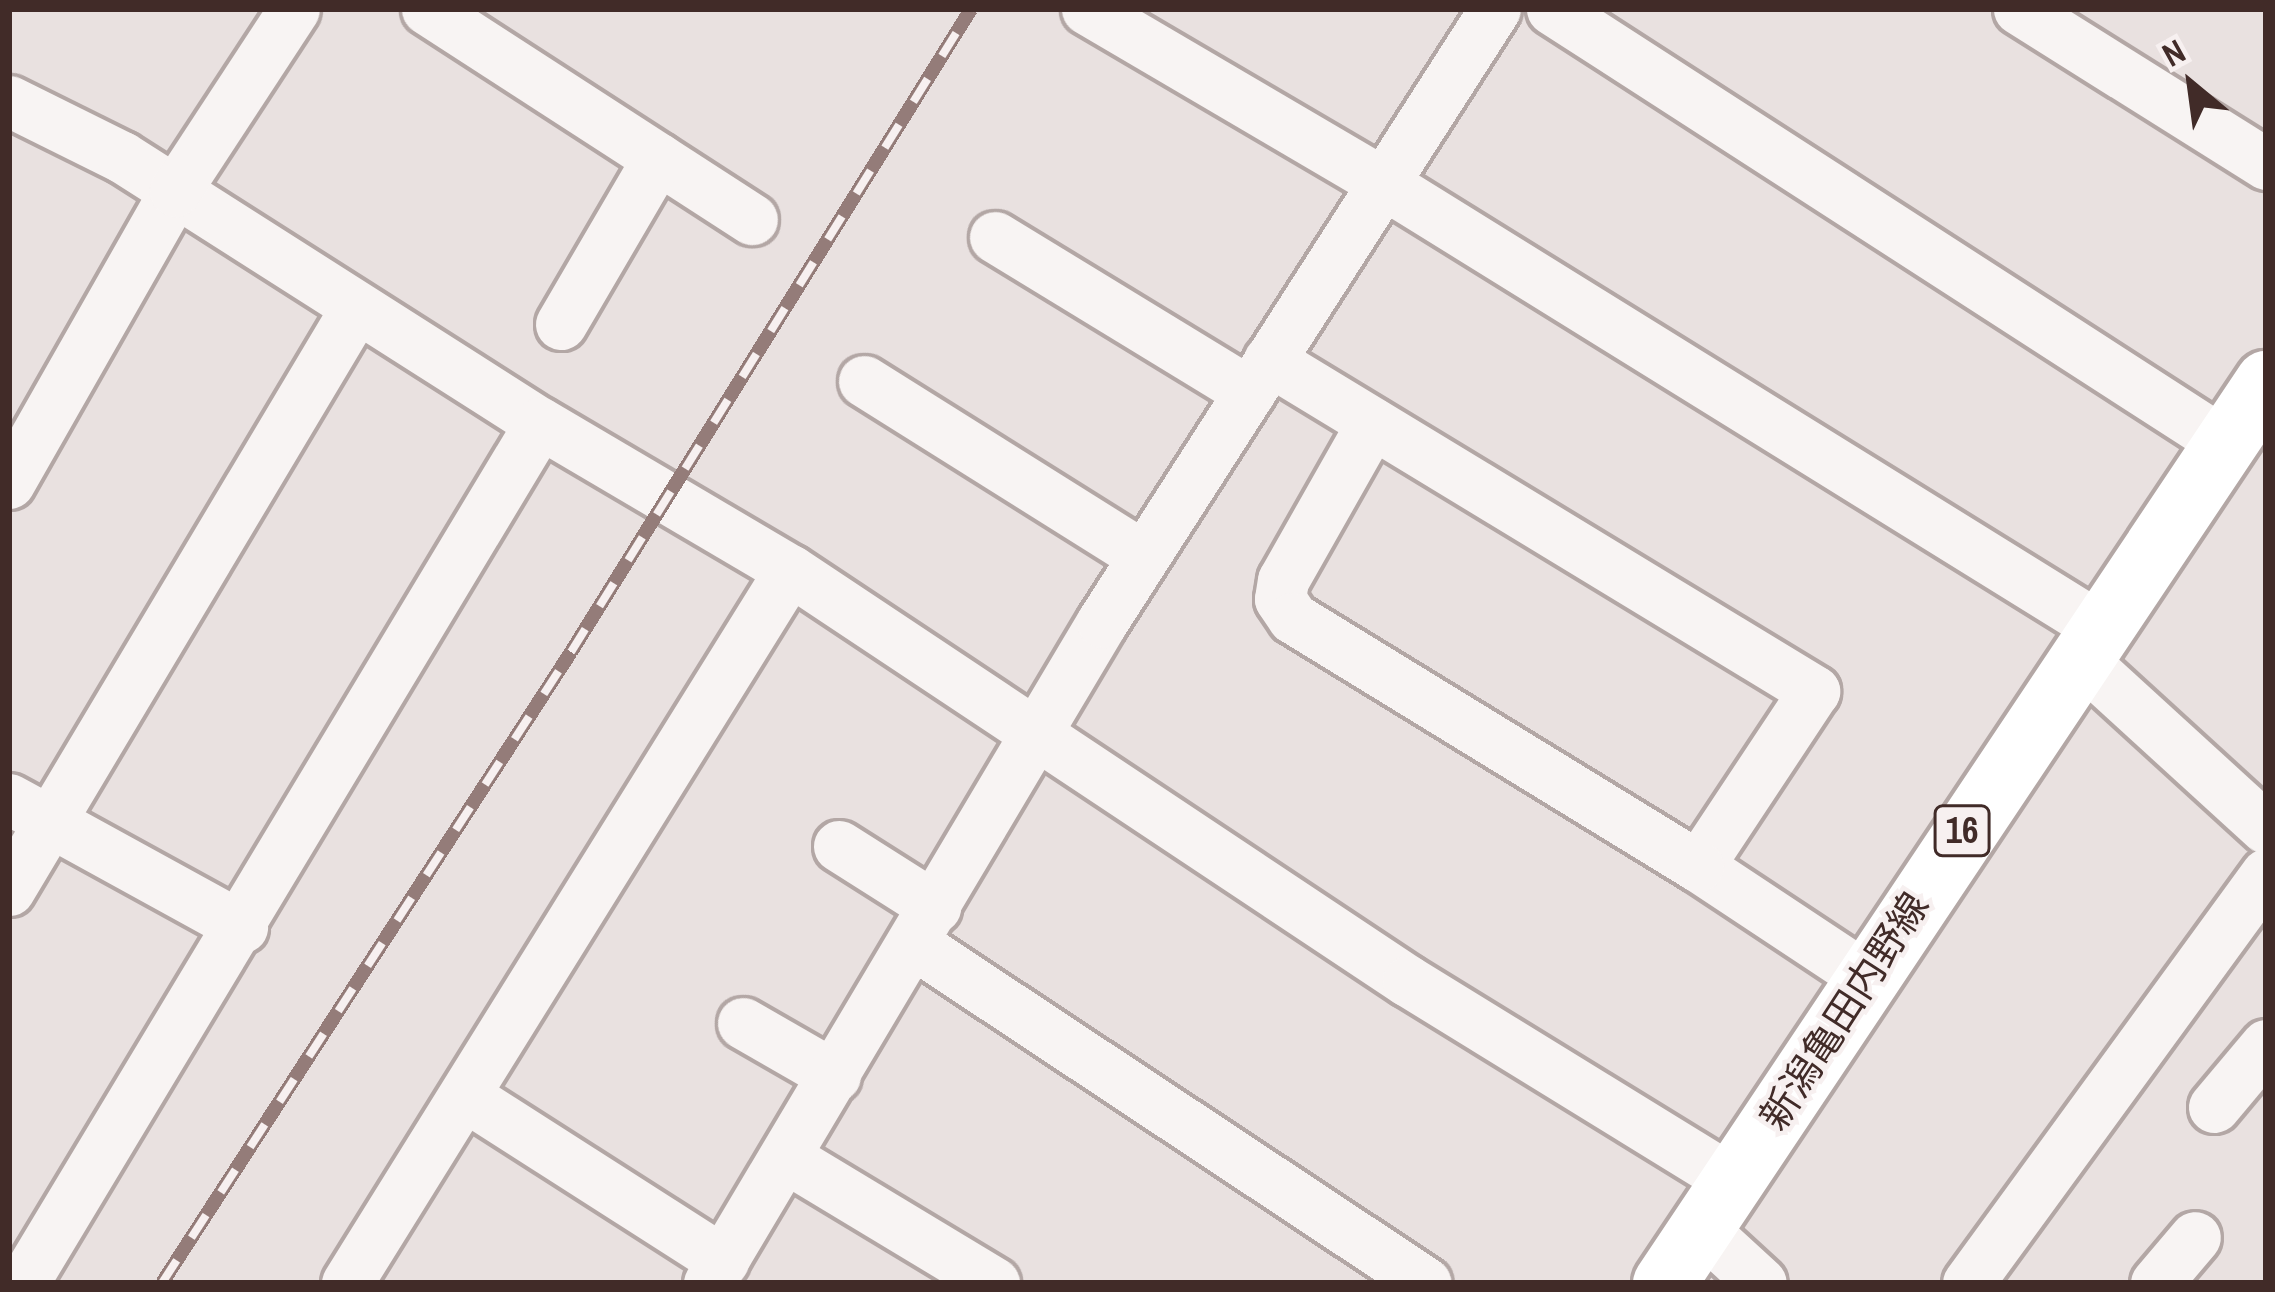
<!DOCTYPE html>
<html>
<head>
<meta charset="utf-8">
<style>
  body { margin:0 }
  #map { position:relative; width:2275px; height:1292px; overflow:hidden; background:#e9e1e0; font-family:"Archivo Narrow","Noto Sans JP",sans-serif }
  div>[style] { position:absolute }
  .roads { filter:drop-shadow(3px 0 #b3a7a5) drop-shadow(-3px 0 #b3a7a5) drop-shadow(0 3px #b3a7a5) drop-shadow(0 -3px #b3a7a5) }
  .minor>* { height:51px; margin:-25.5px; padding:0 25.5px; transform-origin:25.5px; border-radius:25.5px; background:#f8f4f3 }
  .major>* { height:63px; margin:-31.5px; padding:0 31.5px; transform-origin:31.5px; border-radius:31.5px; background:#fff }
  .rail>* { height:14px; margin-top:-7px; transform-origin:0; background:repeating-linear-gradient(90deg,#f7f0f0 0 27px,#947c79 0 54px); box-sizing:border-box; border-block:3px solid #947c79 }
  span { translate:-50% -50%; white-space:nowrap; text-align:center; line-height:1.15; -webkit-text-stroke:9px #f7f0f0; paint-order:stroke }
  .shield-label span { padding:3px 9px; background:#f7f0f0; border:3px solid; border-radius:9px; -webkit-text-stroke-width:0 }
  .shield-label { font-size:36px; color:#412b28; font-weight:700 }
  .street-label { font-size:39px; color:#412b28 }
  .frame { position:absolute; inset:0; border:12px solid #412b28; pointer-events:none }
  .north { position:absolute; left:2131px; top:24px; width:120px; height:120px; -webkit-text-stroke:9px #f7f0f0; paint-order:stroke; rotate:331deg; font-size:33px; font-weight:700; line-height:48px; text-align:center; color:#412b28 }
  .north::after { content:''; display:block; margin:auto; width:42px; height:54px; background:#412b28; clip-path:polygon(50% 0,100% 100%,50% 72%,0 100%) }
</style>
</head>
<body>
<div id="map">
  <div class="roads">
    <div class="minor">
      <div style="left:427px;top:9px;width:387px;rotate:32.9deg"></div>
      <div style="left:1087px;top:9px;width:343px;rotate:30.4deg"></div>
      <div style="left:1383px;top:183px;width:848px;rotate:31.8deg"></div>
      <div style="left:1552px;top:9px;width:802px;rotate:32.84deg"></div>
      <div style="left:2019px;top:9px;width:292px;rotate:32.1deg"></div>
      <div style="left:9px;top:101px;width:126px;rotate:26.4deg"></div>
      <div style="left:122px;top:157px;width:495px;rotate:32.5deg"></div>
      <div style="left:540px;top:423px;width:290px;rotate:30.5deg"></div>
      <div style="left:790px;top:570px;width:742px;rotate:33.63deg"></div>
      <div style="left:1408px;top:981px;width:380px;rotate:31.6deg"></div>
      <div style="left:995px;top:237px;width:298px;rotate:31.4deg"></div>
      <div style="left:561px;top:324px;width:192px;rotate:-59.7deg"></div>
      <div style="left:1269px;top:360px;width:638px;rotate:31.27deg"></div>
      <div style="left:1814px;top:691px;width:210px;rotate:123.5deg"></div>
      <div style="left:1698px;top:866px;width:201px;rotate:33.5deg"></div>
      <div style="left:864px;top:381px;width:329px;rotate:32.1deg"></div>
      <div style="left:1372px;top:423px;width:180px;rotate:119.5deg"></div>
      <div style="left:1283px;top:580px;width:19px;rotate:99deg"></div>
      <div style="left:1280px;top:599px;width:23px;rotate:56deg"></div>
      <div style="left:1293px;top:618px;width:475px;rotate:31.5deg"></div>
      <div style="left:9px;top:483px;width:336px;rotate:-60.4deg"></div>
      <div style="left:175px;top:191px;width:217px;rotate:-56.8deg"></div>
      <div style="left:2084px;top:662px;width:246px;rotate:42.4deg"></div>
      <div style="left:9px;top:799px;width:266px;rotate:28.8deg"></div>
      <div style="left:839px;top:846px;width:114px;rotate:32.4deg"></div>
      <div style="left:9px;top:890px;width:678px;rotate:-59.2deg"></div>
      <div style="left:913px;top:943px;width:615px;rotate:33.54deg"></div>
      <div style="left:743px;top:1023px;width:106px;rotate:29.9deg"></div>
      <div style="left:467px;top:1097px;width:304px;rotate:32.6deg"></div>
      <div style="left:2214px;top:1107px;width:81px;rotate:-50deg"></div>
      <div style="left:787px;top:1158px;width:242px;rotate:31.1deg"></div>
      <div style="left:1701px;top:1228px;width:81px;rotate:42.5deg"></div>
      <div style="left:23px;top:1283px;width:1003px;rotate:-58.99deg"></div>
      <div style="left:347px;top:1283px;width:839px;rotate:-58.15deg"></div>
      <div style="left:709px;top:1283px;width:769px;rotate:-59.27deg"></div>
      <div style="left:1102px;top:622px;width:728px;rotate:-57.34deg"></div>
      <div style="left:1968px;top:1283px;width:506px;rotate:-53.92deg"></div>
      <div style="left:2156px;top:1283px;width:60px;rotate:-49.7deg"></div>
    </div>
    <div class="major">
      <div style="left:1664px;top:1283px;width:1084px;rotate:-56.25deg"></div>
    </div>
  </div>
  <div class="rail">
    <div style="left:162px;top:1283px;width:752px;rotate:-57.05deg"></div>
    <div style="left:571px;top:652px;width:757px;rotate:-58.11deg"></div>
  </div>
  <div class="shield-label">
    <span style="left:1962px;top:831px">16</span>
  </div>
  <div class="street-label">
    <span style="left:1844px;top:1011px;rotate:-57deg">新潟亀田内野線</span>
  </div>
  <div class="frame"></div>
  <div class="north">N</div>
</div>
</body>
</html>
